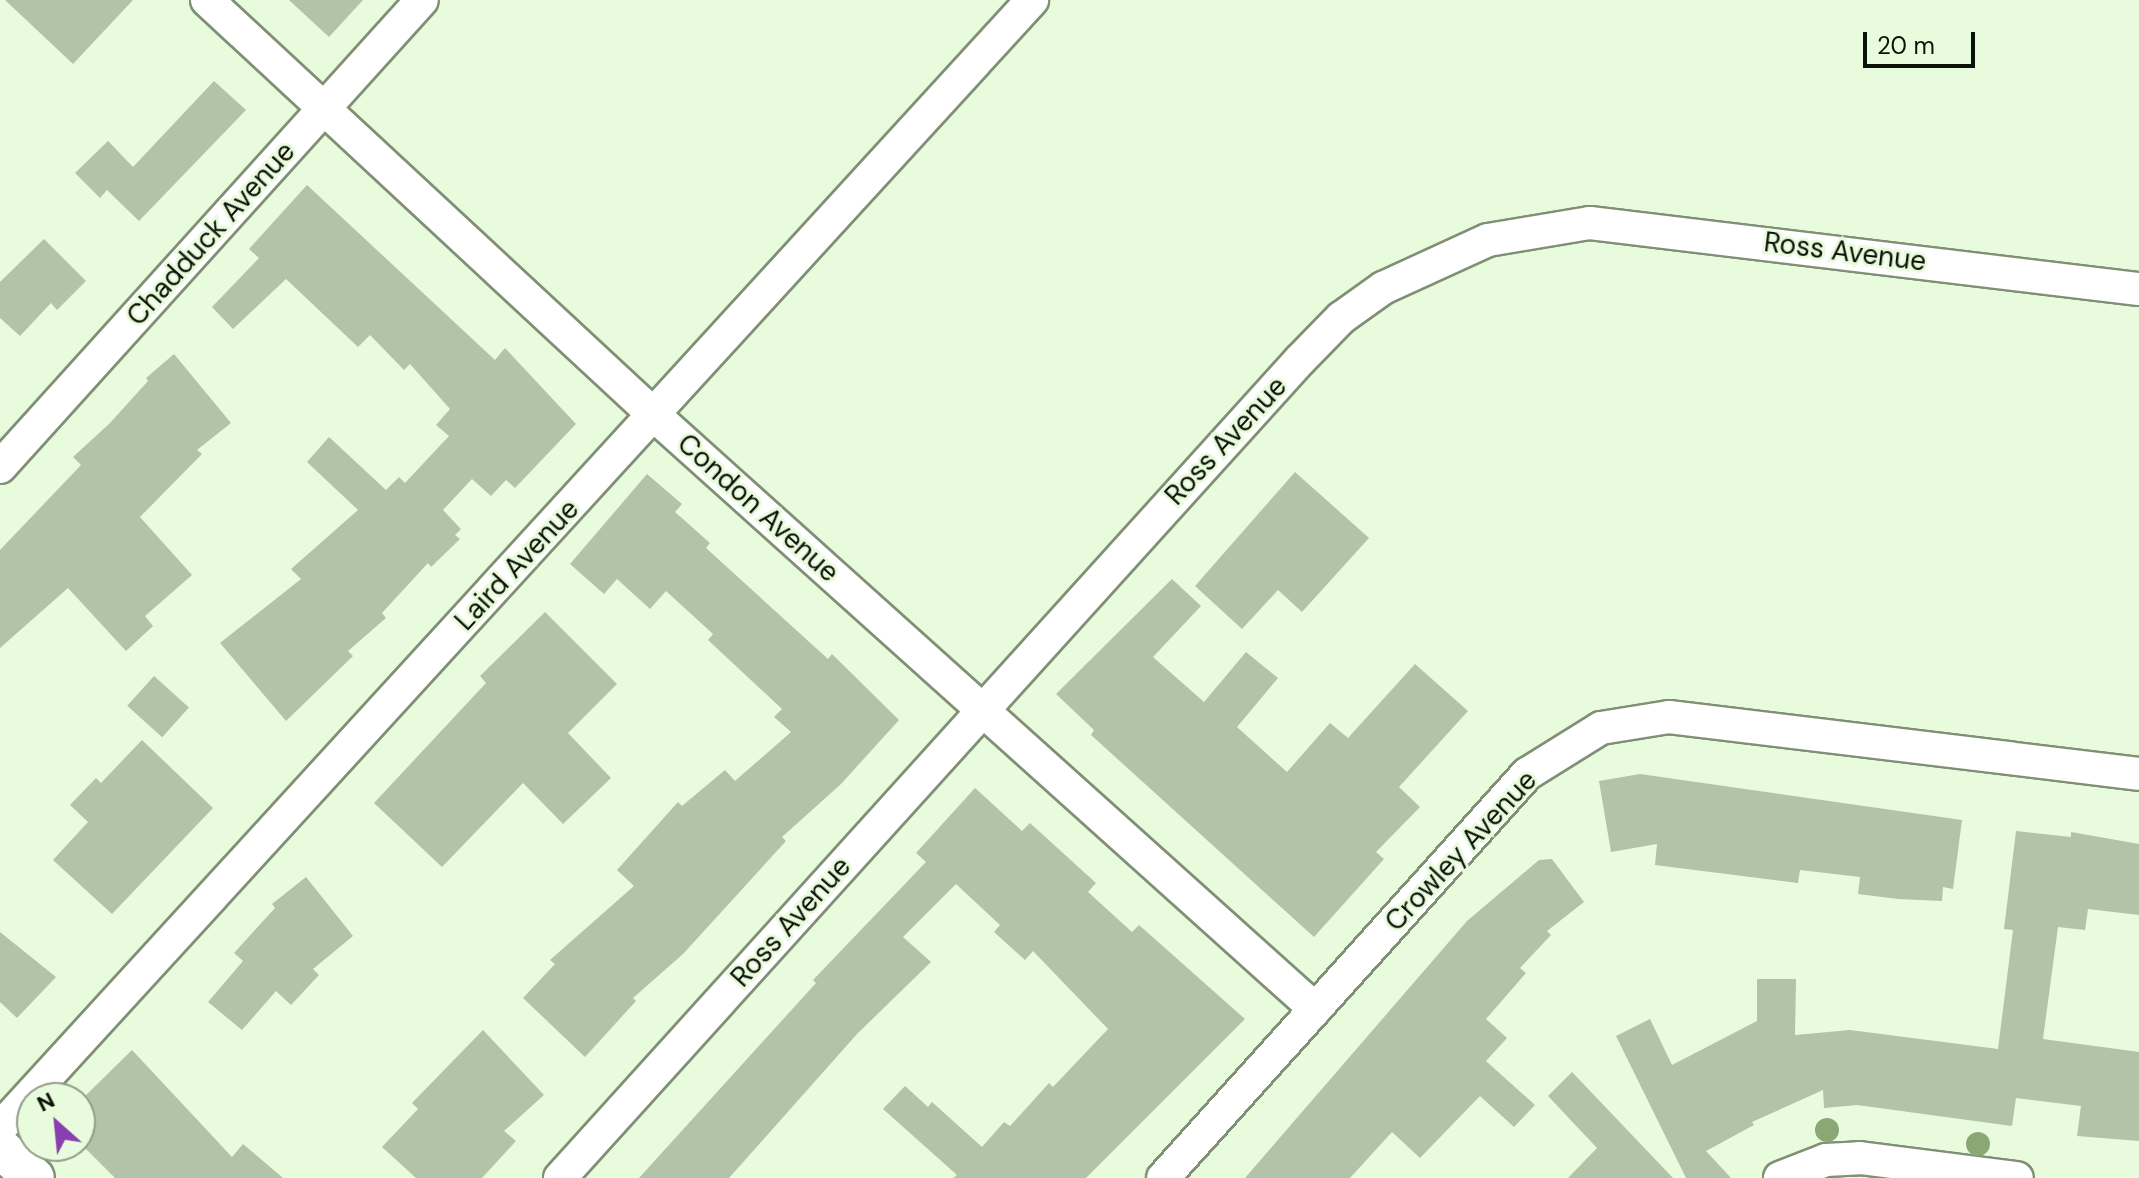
<!DOCTYPE html>
<html>
<head>
<meta charset="utf-8">
<style>
  body { margin:0 }
  #map { position:relative; width:2139px; height:1178px; overflow:hidden; background:#e9fbdd; font-family:"DM Sans",sans-serif }
  div>[style] { position:absolute }
  .building>* { inset:0; background:#b2c3a7; transform-origin:0 0 }
  .roads { filter:drop-shadow(2px 0 #809075) drop-shadow(-2px 0 #809075) drop-shadow(0 2px #809075) drop-shadow(0 -2px #809075) }
  .minor>* { height:32px; margin:-16px; padding:0 16px; transform-origin:16px; border-radius:16px; background:#fff }
  .tertiary>* { height:40px; margin:-20px; padding:0 20px; transform-origin:20px; border-radius:20px; background:#fff }
  .trees>* { width:24px; height:24px; margin:-12px; border-radius:50%; background:#8ba774 }
  span { translate:-50% -50%; white-space:nowrap; text-align:center; line-height:1.15; -webkit-text-stroke:6px #e9fbdd; paint-order:stroke }
  .street-label { font-size:28px; color:#0d1208 }
  .north { position:absolute; left:16px; top:1082px; width:80px; height:80px; box-sizing:border-box; background:#e9fbdd; border:2px solid #919e88; border-radius:50%; rotate:333deg; font-size:22px; font-weight:700; line-height:32px; text-align:center; color:#0d1208 }
  .north::after { content:''; display:block; margin:auto; width:28px; height:36px; background:#8a3fb0; clip-path:polygon(50% 0,100% 100%,50% 72%,0 100%) }
  .scale { position:absolute; left:1863px; top:32px; width:112px; height:36px; box-sizing:border-box; border:4px solid #0d1208; border-top:0; padding-left:10px; font-size:24px; line-height:28px; white-space:nowrap; color:#0d1208; -webkit-text-stroke:6px #e9fbdd; paint-order:stroke }
</style>
</head>
<body>
<div id="map">
  <div class="building">
    <div style="clip-path:polygon(5px 0,133px 0,73px 64px)"></div>
    <div style="clip-path:polygon(289px 0,363px 0,329px 37px)"></div>
    <div style="clip-path:polygon(214px 81px,246px 110px,139px 221px,107px 190px,100px 198px,75px 173px,108px 141px,133px 167px)"></div>
    <div style="clip-path:polygon(307px 185px,495px 360px,505px 348px,576px 424px,515px 488px,506px 480px,491px 496px,472px 479px,443px 510px,461px 529px,455px 535px,460px 539px,431px 567px,428px 563px,382px 613px,386px 618px,348px 651px,353px 656px,286px 721px,220px 643px,301px 579px,291px 569px,358px 510px,307px 462px,329px 437px,386px 490px,399px 477px,405px 483px,449px 436px,436px 425px,450px 409px,410px 364px,404px 370px,370px 335px,358px 347px,286px 279px,233px 329px,212px 307px,259px 258px,249px 249px)"></div>
    <div style="clip-path:polygon(44px 239px,86px 281px,57px 310px,51px 303px,20px 336px,0 318px,0 282px)"></div>
    <div style="clip-path:polygon(174px 354px,231px 423px,197px 450px,202px 454px,140px 517px,192px 575px,145px 616px,153px 626px,126px 651px,68px 588px,0 648px,0 550px,81px 465px,73px 457px,110px 423px,148px 381px,146px 378px)"></div>
    <div style="clip-path:polygon(1295px 472px,1369px 538px,1302px 612px,1278px 590px,1242px 629px,1195px 586px)"></div>
    <div style="clip-path:polygon(647px 474px,682px 504px,675px 512px,710px 543px,706px 548px,828px 659px,832px 654px,899px 720px,841px 784px,782px 837px,786px 841px,683px 954px,633px 998px,636px 1001px,585px 1057px,523px 998px,555px 964px,550px 960px,634px 886px,617px 870px,678px 802px,682px 806px,725px 770px,735px 781px,791px 732px,774px 717px,782px 709px,708px 640px,713px 634px,666px 591px,650px 609px,617px 579px,604px 594px,570px 564px)"></div>
    <div style="clip-path:polygon(1172px 579px,1201px 606px,1153px 657px,1204px 702px,1246px 652px,1278px 678px,1237px 727px,1287px 772px,1330px 723px,1348px 738px,1415px 664px,1468px 711px,1399px 787px,1420px 807px,1376px 852px,1384px 859px,1314px 937px,1091px 735px,1094px 730px,1056px 694px)"></div>
    <div style="clip-path:polygon(545px 612px,617px 684px,568px 733px,611px 778px,563px 824px,523px 783px,442px 867px,374px 803px,486px 683px,480px 676px)"></div>
    <div style="left:154px;top:676px;width:47px;height:40px;rotate:42deg"></div>
    <div style="clip-path:polygon(142px 740px,213px 808px,112px 914px,53px 860px,88px 822px,70px 805px,96px 778px,101px 783px)"></div>
    <div style="clip-path:polygon(1640px 774px,1962px 820px,1953px 889px,1943px 887px,1942px 901px,1898px 899px,1858px 894px,1860px 877px,1800px 870px,1798px 883px,1655px 865px,1657px 844px,1611px 852px,1599px 781px)"></div>
    <div style="clip-path:polygon(975px 788px,1022px 831px,1030px 823px,1096px 883px,1088px 892px,1132px 932px,1139px 925px,1245px 1019px,1086px 1178px,953px 1178px,957px 1175px,883px 1109px,905px 1086px,928px 1107px,932px 1102px,982px 1147px,1004px 1122px,1010px 1126px,1049px 1083px,1053px 1087px,1108px 1029px,1033px 951px,1025px 960px,994px 932px,1000px 925px,956px 884px,903px 937px,931px 962px,857px 1034px,729px 1178px,639px 1178px,816px 983px,813px 980px,926px 862px,916px 853px)"></div>
    <div style="clip-path:polygon(2016px 831px,2071px 837px,2071px 832px,2139px 844px,2139px 915px,2088px 909px,2085px 930px,2058px 927px,2043px 1039px,2139px 1052px,2139px 1141px,2077px 1136px,2081px 1106px,2016px 1098px,2012px 1126px,1857px 1105px,1824px 1108px,1823px 1090px,1752px 1122px,1754px 1125px,1706px 1151px,1731px 1178px,1686px 1178px,1616px 1036px,1650px 1019px,1672px 1065px,1757px 1021px,1757px 979px,1796px 979px,1795px 1035px,1850px 1030px,1998px 1049px,2013px 930px,2004px 929px)"></div>
    <div style="clip-path:polygon(1552px 859px,1584px 902px,1547px 931px,1551px 935px,1520px 968px,1526px 973px,1486px 1019px,1507px 1038px,1486px 1061px,1535px 1105px,1514px 1127px,1480px 1096px,1420px 1158px,1392px 1132px,1350px 1178px,1245px 1178px,1467px 921px,1539px 860px)"></div>
    <div style="clip-path:polygon(306px 877px,353px 936px,313px 969px,319px 975px,291px 1005px,276px 991px,242px 1030px,208px 1002px,243px 961px,234px 953px,275px 908px,272px 904px)"></div>
    <div style="clip-path:polygon(0 932px,56px 977px,17px 1018px,0 1002px)"></div>
    <div style="clip-path:polygon(483px 1030px,544px 1095px,504px 1131px,516px 1141px,482px 1178px,416px 1178px,382px 1147px,418px 1109px,412px 1103px)"></div>
    <div style="clip-path:polygon(132px 1050px,232px 1157px,243px 1144px,283px 1178px,115px 1178px,80px 1143px,80px 1101px)"></div>
    <div style="clip-path:polygon(1572px 1072px,1673px 1178px,1568px 1178px,1597px 1148px,1548px 1096px)"></div>
  </div>
  <div class="roads">
    <div class="minor">
      <div style="left:207px;top:0;width:610px;rotate:42.87deg"></div>
      <div style="left:654px;top:415px;width:889px;rotate:41.94deg"></div>
      <div style="left:0;top:467px;width:629px;rotate:-47.9deg"></div>
      <div style="left:0;top:1128px;width:1529px;rotate:-47.54deg"></div>
      <div style="left:560px;top:1178px;width:1103px;rotate:-47.87deg"></div>
      <div style="left:1300px;top:360px;width:59px;rotate:-45.7deg"></div>
      <div style="left:1341px;top:318px;width:52px;rotate:-35.5deg"></div>
      <div style="left:1383px;top:288px;width:115px;rotate:-24.6deg"></div>
      <div style="left:1488px;top:240px;width:103px;rotate:-9.5deg"></div>
      <div style="left:1590px;top:223px;width:553px;rotate:6.86deg"></div>
      <div style="left:1163px;top:1178px;width:544px;rotate:-47.98deg"></div>
      <div style="left:1527px;top:774px;width:87px;rotate:-31.9deg"></div>
      <div style="left:1601px;top:728px;width:69px;rotate:-9.2deg"></div>
      <div style="left:1669px;top:717px;width:473px;rotate:6.9deg"></div>
      <div style="left:1780px;top:1178px;width:49px;rotate:-21.4deg"></div>
      <div style="left:1826px;top:1160px;width:34px;rotate:-3deg"></div>
      <div style="left:1860px;top:1158px;width:158px;rotate:7.3deg"></div>
    </div>
    <div class="tertiary">
      <div style="left:0;top:1148px;width:45px;rotate:41.4deg"></div>
    </div>
  </div>
  <div class="trees">
    <div style="left:1827px;top:1130px"></div>
    <div style="left:1978px;top:1144px"></div>
  </div>
  <div class="street-label">
    <span style="left:211px;top:234px;rotate:-48deg">Chadduck Avenue</span>
    <span style="left:1845px;top:252px;rotate:7deg">Ross Avenue</span>
    <span style="left:1226px;top:441px;rotate:-47deg">Ross Avenue</span>
    <span style="left:758px;top:508px;rotate:42deg">Condon Avenue</span>
    <span style="left:517px;top:565px;rotate:-47deg">Laird Avenue</span>
    <span style="left:1461px;top:851px;rotate:-47deg">Crowley Avenue</span>
    <span style="left:791px;top:922px;rotate:-48deg">Ross Avenue</span>
  </div>
  <div class="north">N</div>
  <div class="scale">20 m</div>
</div>
</body>
</html>
